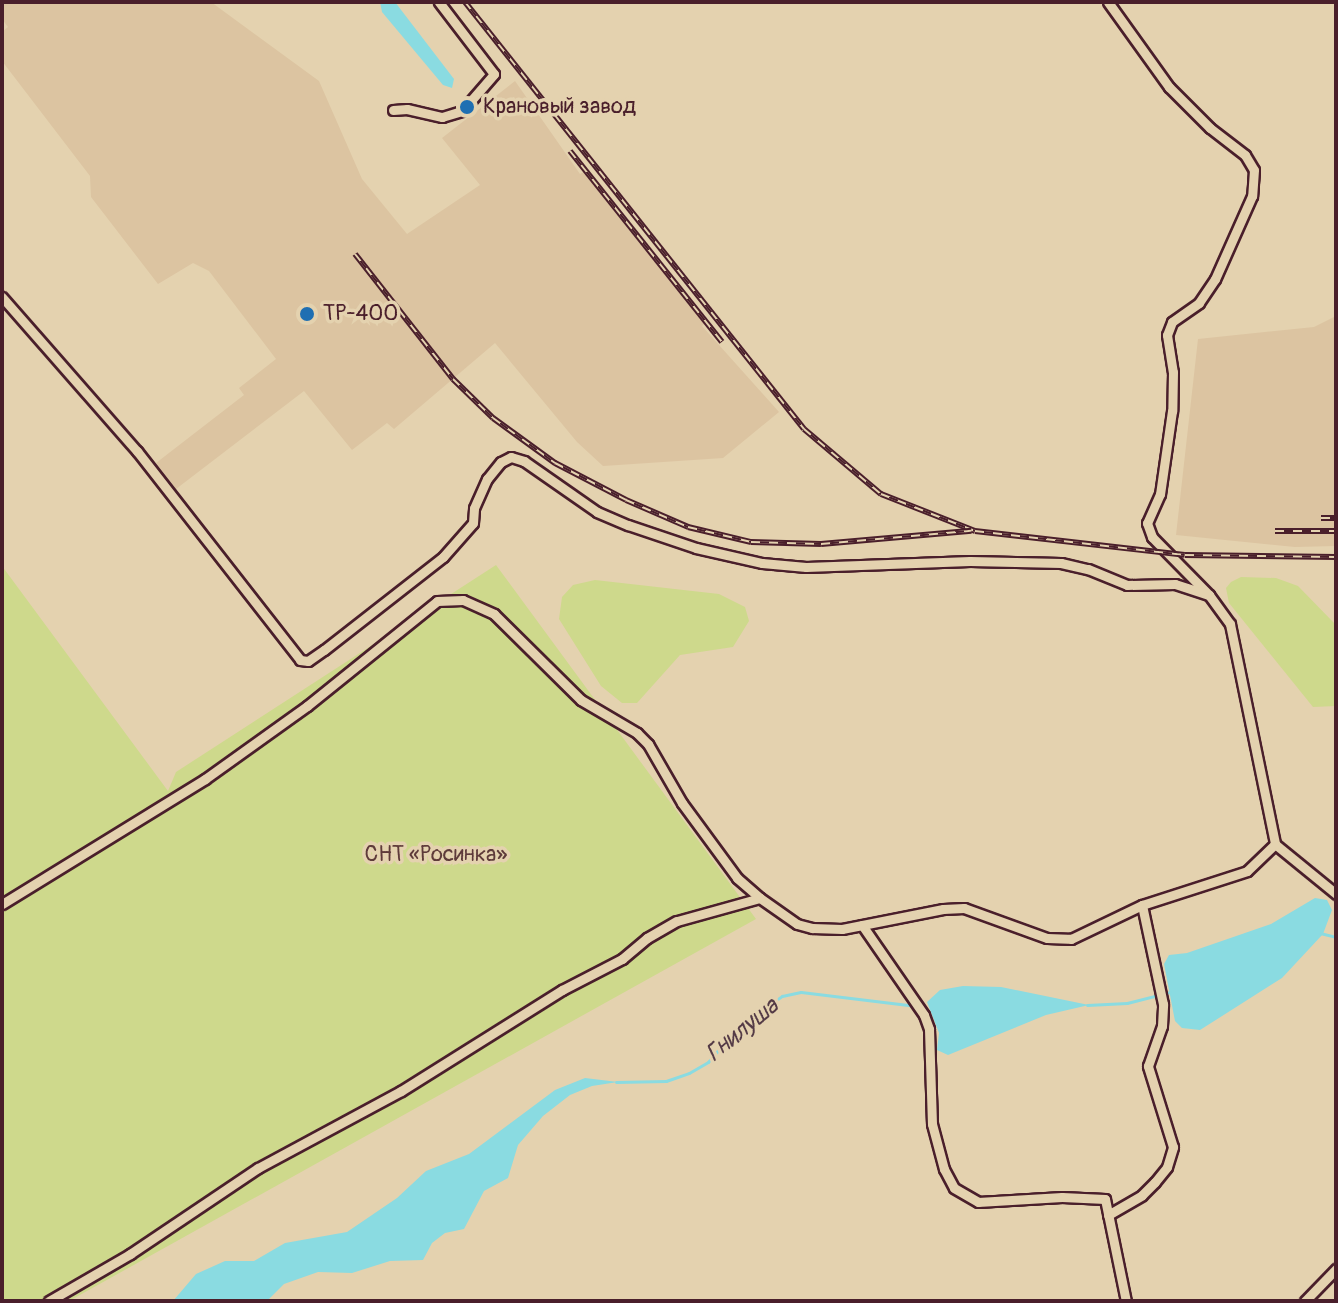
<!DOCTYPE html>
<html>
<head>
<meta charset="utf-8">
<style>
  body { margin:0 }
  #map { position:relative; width:1338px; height:1303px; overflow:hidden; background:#e4d2af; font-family:Pangolin,sans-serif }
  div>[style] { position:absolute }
  .built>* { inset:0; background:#dcc4a1 }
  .green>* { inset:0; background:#ced98c }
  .water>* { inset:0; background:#8adbe1 }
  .stream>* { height:3px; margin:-1.5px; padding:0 1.5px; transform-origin:1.5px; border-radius:1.5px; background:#8adbe1 }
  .roads { filter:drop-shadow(2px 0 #4a1f2b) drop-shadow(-2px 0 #4a1f2b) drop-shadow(0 2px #4a1f2b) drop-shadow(0 -2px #4a1f2b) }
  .street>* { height:9px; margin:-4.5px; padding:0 4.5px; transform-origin:4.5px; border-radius:4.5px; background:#e4d2af }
  .rail>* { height:6px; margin-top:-3px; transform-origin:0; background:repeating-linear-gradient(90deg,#e4d2af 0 9px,#4a1f2b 0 18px); box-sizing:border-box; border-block:2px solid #4a1f2b }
  .dots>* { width:22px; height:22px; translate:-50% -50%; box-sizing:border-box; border:4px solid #e4d2af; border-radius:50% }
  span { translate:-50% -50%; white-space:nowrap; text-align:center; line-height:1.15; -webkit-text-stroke:7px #e4d2af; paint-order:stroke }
  .poi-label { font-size:22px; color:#4a1f2b }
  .left { translate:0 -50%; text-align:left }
  .park-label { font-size:22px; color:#5e3b3a }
  .water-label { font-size:24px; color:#543b46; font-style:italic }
  .frame { position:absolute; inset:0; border:4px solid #4a1f2b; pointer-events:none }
</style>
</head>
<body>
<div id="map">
  <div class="built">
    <div style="clip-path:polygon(2px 2px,211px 2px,319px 81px,362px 179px,407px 234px,480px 185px,442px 138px,515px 81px,580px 174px,587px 170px,707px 321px,702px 326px,779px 412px,723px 458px,603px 466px,577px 442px,495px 343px,394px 429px,387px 423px,352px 450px,304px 391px,176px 489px,156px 463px,244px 395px,239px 388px,276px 359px,209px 271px,193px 263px,158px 284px,91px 197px,90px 176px,2px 61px,2px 32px,8px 27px,2px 19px)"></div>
    <div style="clip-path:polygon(1336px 316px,1336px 546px,1295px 547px,1176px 535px,1198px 339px,1314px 327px)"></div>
  </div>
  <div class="green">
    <div style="clip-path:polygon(496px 565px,756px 919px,69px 1301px,2px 1301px,2px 566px,168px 791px,176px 772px)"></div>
    <div style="clip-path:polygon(1241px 577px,1276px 578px,1298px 586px,1336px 625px,1336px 706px,1313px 707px,1229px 603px,1226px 588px,1231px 582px)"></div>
    <div style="clip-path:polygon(595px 580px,719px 594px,745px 607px,749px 621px,733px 647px,680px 655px,637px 703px,622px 703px,601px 686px,559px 619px,562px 597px,573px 585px)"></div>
  </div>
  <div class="water">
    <div style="clip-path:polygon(380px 2px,395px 2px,454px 79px,452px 88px,443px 85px,382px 12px)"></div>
    <div style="clip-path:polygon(1315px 898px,1327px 900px,1332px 910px,1323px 934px,1282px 978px,1200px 1030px,1182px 1028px,1175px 1021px,1164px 964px,1169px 955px,1187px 953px,1271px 924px)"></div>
    <div style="clip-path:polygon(963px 986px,1001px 987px,1089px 1005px,1046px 1015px,948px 1055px,937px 1050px,939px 1033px,927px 1002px,940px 990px)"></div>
    <div style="clip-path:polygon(585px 1078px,618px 1082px,592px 1086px,570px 1095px,543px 1116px,518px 1145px,508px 1178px,484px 1191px,464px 1229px,445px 1233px,432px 1243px,423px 1260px,390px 1261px,352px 1273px,318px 1272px,284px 1284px,267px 1301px,173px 1301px,196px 1274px,225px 1261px,254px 1261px,285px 1243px,347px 1232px,397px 1198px,426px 1171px,469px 1154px,555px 1090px)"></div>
  </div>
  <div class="stream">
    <div style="left:1320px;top:933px;width:16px;rotate:14deg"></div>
    <div style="left:1087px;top:1005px;width:40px;rotate:-2.9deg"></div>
    <div style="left:1127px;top:1003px;width:44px;rotate:-14.3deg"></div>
    <div style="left:616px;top:1082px;width:50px;rotate:-1.1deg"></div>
    <div style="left:666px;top:1081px;width:24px;rotate:-19deg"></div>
    <div style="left:689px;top:1073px;width:22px;rotate:-30deg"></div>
    <div style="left:708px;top:1062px;width:46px;rotate:-49.4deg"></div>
    <div style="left:738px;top:1027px;width:54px;rotate:-35.2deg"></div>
    <div style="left:782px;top:996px;width:19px;rotate:-12deg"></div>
    <div style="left:801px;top:992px;width:116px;rotate:6.9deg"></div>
  </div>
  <div class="roads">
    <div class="street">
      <div style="left:1108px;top:2px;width:105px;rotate:54.3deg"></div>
      <div style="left:1169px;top:87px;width:58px;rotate:45deg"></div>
      <div style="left:1210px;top:128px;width:44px;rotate:37.6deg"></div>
      <div style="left:1245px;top:155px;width:17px;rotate:59deg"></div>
      <div style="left:1254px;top:170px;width:26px;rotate:94deg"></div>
      <div style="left:1252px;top:196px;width:91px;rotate:114deg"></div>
      <div style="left:1215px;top:279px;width:29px;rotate:124deg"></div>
      <div style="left:1199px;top:303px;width:33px;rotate:145deg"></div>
      <div style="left:1172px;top:322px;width:14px;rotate:111deg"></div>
      <div style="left:1167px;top:335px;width:37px;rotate:81deg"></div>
      <div style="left:1173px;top:372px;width:39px;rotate:91deg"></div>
      <div style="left:1172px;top:411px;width:84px;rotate:98.2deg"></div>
      <div style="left:1160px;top:494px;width:32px;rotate:114deg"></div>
      <div style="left:1147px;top:523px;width:15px;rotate:70deg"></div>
      <div style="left:1152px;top:537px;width:81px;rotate:45.5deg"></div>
      <div style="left:1209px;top:595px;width:36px;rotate:54deg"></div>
      <div style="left:1230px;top:624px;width:225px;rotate:78.4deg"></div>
      <div style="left:393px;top:110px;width:14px;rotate:-4deg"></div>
      <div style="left:407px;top:109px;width:36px;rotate:13deg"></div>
      <div style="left:442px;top:117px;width:21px;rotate:-17deg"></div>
      <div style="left:462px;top:111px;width:49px;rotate:-49.1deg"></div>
      <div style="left:494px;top:74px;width:91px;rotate:-127.4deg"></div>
      <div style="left:2px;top:297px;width:205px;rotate:48.8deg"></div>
      <div style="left:137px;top:451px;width:265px;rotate:52deg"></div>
      <div style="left:300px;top:660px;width:8px;rotate:7deg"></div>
      <div style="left:308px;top:661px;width:19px;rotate:-35deg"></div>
      <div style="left:324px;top:650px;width:151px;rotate:-38deg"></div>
      <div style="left:443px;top:557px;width:45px;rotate:-48.6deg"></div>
      <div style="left:473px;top:523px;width:15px;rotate:-86deg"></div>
      <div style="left:474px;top:508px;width:32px;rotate:-66deg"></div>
      <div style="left:487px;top:479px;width:22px;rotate:-51deg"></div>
      <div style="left:501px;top:462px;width:11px;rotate:-27deg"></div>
      <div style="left:511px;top:457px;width:14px;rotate:17deg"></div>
      <div style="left:524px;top:461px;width:89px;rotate:34.9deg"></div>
      <div style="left:597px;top:512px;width:34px;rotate:23deg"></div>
      <div style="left:628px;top:525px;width:72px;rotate:18.7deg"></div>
      <div style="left:696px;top:548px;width:68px;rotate:12.8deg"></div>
      <div style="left:762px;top:563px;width:44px;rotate:5.2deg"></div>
      <div style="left:806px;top:567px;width:164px;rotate:-2.1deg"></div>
      <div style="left:970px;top:561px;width:91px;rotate:1.3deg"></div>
      <div style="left:1061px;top:563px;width:28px;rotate:13deg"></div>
      <div style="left:1088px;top:569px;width:42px;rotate:22.3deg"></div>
      <div style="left:1127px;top:585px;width:48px;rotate:-1.2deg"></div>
      <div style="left:1175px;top:584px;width:36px;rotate:18deg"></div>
      <div style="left:1275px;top:844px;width:79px;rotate:39.3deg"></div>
      <div style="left:2px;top:904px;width:238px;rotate:-31.6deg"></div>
      <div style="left:205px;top:779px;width:125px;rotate:-35.6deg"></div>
      <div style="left:307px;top:706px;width:167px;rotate:-38.9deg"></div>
      <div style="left:437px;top:601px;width:26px;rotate:-2deg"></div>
      <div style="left:463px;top:600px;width:34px;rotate:24deg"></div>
      <div style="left:494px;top:614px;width:122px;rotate:44.7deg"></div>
      <div style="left:581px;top:700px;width:65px;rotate:30.5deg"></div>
      <div style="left:637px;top:733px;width:16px;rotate:45deg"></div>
      <div style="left:648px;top:744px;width:68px;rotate:60deg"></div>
      <div style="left:682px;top:803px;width:93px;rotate:53.7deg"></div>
      <div style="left:737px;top:878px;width:30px;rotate:41deg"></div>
      <div style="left:862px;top:925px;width:109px;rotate:55.4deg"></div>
      <div style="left:924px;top:1015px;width:15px;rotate:70deg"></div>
      <div style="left:929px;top:1029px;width:95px;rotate:88.2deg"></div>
      <div style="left:932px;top:1124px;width:47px;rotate:75.1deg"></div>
      <div style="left:944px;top:1169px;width:21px;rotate:62deg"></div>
      <div style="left:954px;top:1188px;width:28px;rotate:30deg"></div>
      <div style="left:978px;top:1202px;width:84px;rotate:-3.4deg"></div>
      <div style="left:1062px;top:1197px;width:43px;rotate:2.7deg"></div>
      <div style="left:1105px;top:1199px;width:104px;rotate:78.4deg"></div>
      <div style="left:1108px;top:1215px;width:39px;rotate:-30deg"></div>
      <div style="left:1142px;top:1195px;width:18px;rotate:-45deg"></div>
      <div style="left:1155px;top:1182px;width:19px;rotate:-51deg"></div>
      <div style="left:1167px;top:1167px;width:21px;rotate:-73deg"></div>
      <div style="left:1173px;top:1147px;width:85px;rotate:-107.2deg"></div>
      <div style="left:1148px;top:1066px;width:42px;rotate:-70.7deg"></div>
      <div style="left:1162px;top:1026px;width:22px;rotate:-87deg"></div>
      <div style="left:1163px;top:1004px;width:101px;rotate:-102deg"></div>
      <div style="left:49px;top:1301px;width:94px;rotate:-30.1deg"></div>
      <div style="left:130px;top:1254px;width:154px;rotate:-33.9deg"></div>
      <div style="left:258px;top:1168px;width:162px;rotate:-28.3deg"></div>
      <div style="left:401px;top:1091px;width:190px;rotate:-32.1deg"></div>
      <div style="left:562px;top:990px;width:68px;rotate:-27.3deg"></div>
      <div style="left:622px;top:959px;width:33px;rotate:-40deg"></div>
      <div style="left:647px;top:938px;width:34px;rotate:-30deg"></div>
      <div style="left:677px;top:921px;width:86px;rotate:-15.5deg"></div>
      <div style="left:760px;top:898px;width:45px;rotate:35.1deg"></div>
      <div style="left:797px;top:924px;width:16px;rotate:15deg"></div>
      <div style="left:812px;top:928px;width:30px;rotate:2deg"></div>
      <div style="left:842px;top:929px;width:103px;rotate:-11.2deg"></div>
      <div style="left:943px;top:909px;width:21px;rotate:-3deg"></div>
      <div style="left:964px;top:908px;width:88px;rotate:19.9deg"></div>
      <div style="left:1047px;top:938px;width:24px;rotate:2deg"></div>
      <div style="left:1071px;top:939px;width:79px;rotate:-25.6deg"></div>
      <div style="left:1142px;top:905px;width:110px;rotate:-17.9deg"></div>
      <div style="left:1247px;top:871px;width:39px;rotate:-44deg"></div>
      <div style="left:1305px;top:1301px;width:45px;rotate:-45.9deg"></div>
    </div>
  </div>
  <div class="rail">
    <div style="left:465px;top:2px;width:545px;rotate:51.55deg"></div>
    <div style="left:804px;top:429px;width:101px;rotate:40.2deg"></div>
    <div style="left:881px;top:494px;width:101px;rotate:21.5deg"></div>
    <div style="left:975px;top:531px;width:211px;rotate:6.5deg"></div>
    <div style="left:1185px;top:555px;width:151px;rotate:0.8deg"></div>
    <div style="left:570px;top:151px;width:244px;rotate:51.5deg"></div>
    <div style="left:355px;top:254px;width:159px;rotate:51.9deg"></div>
    <div style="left:453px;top:379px;width:56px;rotate:44.3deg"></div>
    <div style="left:493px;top:418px;width:77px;rotate:36deg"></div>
    <div style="left:555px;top:463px;width:80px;rotate:27.5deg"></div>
    <div style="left:626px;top:500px;width:68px;rotate:23.5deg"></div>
    <div style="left:688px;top:527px;width:65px;rotate:13.4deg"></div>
    <div style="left:751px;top:542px;width:70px;rotate:1.6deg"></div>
    <div style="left:821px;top:544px;width:151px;rotate:-5deg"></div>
    <div style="left:1321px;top:518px;width:15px"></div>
    <div style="left:1275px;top:531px;width:61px"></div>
  </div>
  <div class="dots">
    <div style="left:467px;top:107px;background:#1f6fb2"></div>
    <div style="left:307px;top:314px;background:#1f6fb2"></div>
  </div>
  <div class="poi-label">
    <span class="left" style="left:483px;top:107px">Крановый завод</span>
    <span class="left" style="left:323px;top:314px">ТР-400</span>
  </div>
  <div class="park-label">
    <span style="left:436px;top:855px">СНТ «Росинка»</span>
  </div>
  <div class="water-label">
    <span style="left:742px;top:1030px;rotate:-39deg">Гнилуша</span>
  </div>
  <div class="frame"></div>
</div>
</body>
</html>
